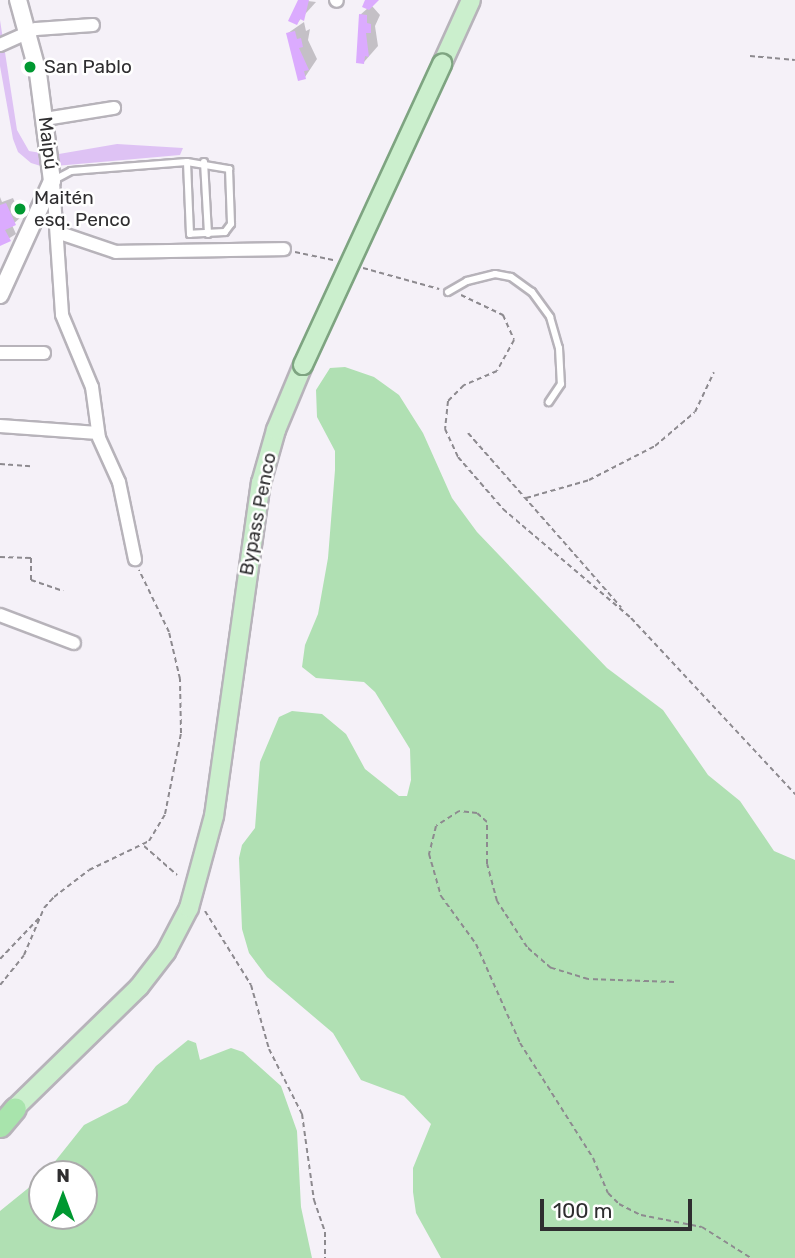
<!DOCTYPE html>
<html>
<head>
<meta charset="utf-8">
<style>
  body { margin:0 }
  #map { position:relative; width:795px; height:1258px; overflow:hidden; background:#f5f1f8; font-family:Rubik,sans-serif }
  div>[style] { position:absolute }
  .green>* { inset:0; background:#b0e0b3 }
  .water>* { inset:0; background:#dec2f4 }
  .shadow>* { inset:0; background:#0003 }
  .building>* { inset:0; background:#dbabfe }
  .path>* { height:2px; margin-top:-1px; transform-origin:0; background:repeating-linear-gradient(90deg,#8d8a8f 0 5px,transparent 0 8.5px) }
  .roads { filter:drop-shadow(2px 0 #b7b3ba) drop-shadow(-2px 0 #b7b3ba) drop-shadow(0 2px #b7b3ba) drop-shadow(0 -2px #b7b3ba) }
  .lane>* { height:6px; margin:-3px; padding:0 3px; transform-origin:3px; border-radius:3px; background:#fff }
  .street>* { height:12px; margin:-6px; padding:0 6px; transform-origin:6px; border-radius:6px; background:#fff }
  .secondary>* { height:16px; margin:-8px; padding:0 8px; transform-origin:8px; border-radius:8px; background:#fff }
  .primary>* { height:18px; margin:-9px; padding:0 9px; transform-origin:9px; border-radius:9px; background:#cbefcd }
  .highway>* { height:21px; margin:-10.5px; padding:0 10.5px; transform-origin:10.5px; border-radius:10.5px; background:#a8e4ac }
  .bridges { filter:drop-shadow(2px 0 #7ea481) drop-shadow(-2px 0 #7ea481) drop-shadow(0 2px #7ea481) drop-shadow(0 -2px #7ea481) }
  .primary-bridge>* { height:18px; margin:-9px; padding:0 9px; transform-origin:9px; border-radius:9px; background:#cbefcd }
  .dots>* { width:19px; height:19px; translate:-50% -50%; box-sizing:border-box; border:4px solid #fff; border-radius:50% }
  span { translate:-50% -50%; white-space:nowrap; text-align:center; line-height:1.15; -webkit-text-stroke:5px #fff; paint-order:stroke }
  .poi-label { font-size:19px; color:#2f2e30 }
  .left { translate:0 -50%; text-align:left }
  .street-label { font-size:19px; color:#2f2e30 }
  .north { position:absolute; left:28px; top:1160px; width:70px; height:70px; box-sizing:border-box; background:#fff; border:2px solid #acabac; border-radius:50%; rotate:0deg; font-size:19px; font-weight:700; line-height:28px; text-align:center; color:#2f2e30 }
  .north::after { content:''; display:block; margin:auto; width:24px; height:32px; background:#009831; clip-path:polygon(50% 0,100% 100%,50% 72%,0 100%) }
  .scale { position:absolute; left:540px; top:1199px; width:152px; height:32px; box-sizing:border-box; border:4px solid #2f2e30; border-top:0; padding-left:9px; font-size:21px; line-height:24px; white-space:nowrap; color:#2f2e30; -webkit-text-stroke:5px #fff; paint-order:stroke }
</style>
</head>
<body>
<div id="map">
  <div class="green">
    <div style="clip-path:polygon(345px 367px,374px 377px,399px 395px,423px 433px,452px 498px,477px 532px,607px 668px,663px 710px,708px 775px,740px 801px,774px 851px,795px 860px,795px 1258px,441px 1258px,416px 1213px,413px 1192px,413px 1168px,431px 1124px,404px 1096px,361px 1080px,333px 1033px,267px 977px,249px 953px,242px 929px,239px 858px,242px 845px,255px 828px,260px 762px,279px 717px,292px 711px,322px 714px,346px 734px,365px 769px,399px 796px,407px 796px,411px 780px,410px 749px,375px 692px,364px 682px,316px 678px,302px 667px,305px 645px,318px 614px,328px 558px,335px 470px,335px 451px,317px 417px,316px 390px,330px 368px)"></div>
    <div style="clip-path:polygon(188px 1040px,196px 1043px,200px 1060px,231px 1048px,243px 1052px,281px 1086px,297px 1131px,301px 1207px,312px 1258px,0 1258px,0 1211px,42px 1177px,42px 1216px,84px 1216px,84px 1174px,45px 1174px,84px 1125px,127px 1103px,156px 1066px)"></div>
  </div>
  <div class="water">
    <div style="clip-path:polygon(0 20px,17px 130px,29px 151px,53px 155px,117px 144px,183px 148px,180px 155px,44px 167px,31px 163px,18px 152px,13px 139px,0 66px)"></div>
  </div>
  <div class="shadow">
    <div style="clip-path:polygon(300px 0,316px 2px,297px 23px)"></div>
    <div style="clip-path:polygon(367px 0,377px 0,372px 6px,380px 15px,375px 26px,378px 46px,364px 62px,360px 15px,368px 8px)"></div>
    <div style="clip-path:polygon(304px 22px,306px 31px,310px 29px,308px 40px,317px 59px,305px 77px,288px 33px)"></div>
    <div style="clip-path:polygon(0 197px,2px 202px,13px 198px,21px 217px,12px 225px,16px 234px,0 244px)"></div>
  </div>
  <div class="building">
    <div style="clip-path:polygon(298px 0,309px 0,304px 21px,300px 19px,297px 25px,288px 21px)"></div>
    <div style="clip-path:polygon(365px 0,379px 0,369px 10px,362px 7px)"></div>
    <div style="clip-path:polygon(359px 14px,367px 15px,367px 23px,371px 24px,371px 33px,366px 33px,369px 57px,365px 56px,364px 64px,356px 63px)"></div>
    <div style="clip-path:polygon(295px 31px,297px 39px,301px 38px,303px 47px,299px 48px,309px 70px,304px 71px,306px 79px,298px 81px,286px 33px)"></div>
    <div style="clip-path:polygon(6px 203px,16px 225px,5px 230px,11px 241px,0 246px,0 205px)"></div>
  </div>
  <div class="path">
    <div style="left:750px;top:56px;width:45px;rotate:5.1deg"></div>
    <div style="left:295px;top:252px;width:40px;rotate:12deg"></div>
    <div style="left:363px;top:268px;width:79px;rotate:15.4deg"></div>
    <div style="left:461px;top:295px;width:47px;rotate:25.5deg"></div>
    <div style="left:503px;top:315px;width:27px;rotate:66deg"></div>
    <div style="left:514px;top:340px;width:35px;rotate:119deg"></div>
    <div style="left:497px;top:371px;width:36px;rotate:157deg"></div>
    <div style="left:464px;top:385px;width:23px;rotate:135deg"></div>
    <div style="left:448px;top:401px;width:28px;rotate:96deg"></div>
    <div style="left:445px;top:429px;width:31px;rotate:65deg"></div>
    <div style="left:458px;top:457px;width:69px;rotate:49.1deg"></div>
    <div style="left:503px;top:509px;width:168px;rotate:40.4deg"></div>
    <div style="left:631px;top:618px;width:241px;rotate:47deg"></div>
    <div style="left:468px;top:433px;width:232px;rotate:48.7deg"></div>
    <div style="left:0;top:464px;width:31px;rotate:4deg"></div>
    <div style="left:526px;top:498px;width:66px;rotate:-15.9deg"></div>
    <div style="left:589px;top:480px;width:74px;rotate:-27.3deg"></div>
    <div style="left:655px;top:446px;width:52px;rotate:-40.4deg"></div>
    <div style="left:695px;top:412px;width:44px;rotate:-64.6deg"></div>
    <div style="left:0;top:557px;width:31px;rotate:2deg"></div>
    <div style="left:31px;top:558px;width:22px;rotate:90deg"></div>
    <div style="left:31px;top:580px;width:34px;rotate:19deg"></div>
    <div style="left:144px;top:846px;width:44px;rotate:41.3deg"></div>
    <div style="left:205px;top:911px;width:87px;rotate:58.1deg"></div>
    <div style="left:251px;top:985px;width:66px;rotate:74.3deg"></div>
    <div style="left:269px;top:1049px;width:73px;rotate:63.1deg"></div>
    <div style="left:302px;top:1114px;width:87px;rotate:82.1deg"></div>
    <div style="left:314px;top:1200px;width:34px;rotate:71deg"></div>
    <div style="left:325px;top:1232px;width:26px;rotate:90deg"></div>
    <div style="left:0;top:959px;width:58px;rotate:-46.4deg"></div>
    <div style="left:674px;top:982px;width:86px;rotate:-178deg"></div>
    <div style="left:588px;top:979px;width:39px;rotate:-163deg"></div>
    <div style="left:551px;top:968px;width:32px;rotate:-139deg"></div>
    <div style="left:527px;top:947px;width:55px;rotate:-123.1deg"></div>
    <div style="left:497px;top:901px;width:38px;rotate:-105deg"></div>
    <div style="left:487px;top:864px;width:42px;rotate:-90deg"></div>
    <div style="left:487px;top:822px;width:13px;rotate:-138deg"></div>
    <div style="left:477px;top:813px;width:18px;rotate:-174deg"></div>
    <div style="left:459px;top:811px;width:27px;rotate:147deg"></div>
    <div style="left:436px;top:826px;width:29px;rotate:104deg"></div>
    <div style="left:429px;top:854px;width:44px;rotate:74.1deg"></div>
    <div style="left:441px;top:896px;width:59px;rotate:53.9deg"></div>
    <div style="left:476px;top:944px;width:108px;rotate:66deg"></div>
    <div style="left:520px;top:1043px;width:136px;rotate:57.6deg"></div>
    <div style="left:593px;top:1158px;width:38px;rotate:67deg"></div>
    <div style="left:608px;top:1193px;width:16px;rotate:45deg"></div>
    <div style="left:619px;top:1204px;width:25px;rotate:27deg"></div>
    <div style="left:641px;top:1215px;width:62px;rotate:11.1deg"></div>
    <div style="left:702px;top:1227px;width:58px;rotate:32.3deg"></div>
    <div style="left:0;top:985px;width:38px;rotate:-51deg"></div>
    <div style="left:24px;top:955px;width:51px;rotate:-66.9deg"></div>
    <div style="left:44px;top:908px;width:15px;rotate:-48deg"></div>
    <div style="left:54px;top:897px;width:44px;rotate:-37.6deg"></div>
    <div style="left:89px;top:870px;width:67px;rotate:-25.8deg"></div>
    <div style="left:149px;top:841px;width:31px;rotate:-59deg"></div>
    <div style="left:165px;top:814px;width:83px;rotate:-78.8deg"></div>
    <div style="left:181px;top:733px;width:54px;rotate:-91.1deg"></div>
    <div style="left:180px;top:679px;width:48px;rotate:-103.2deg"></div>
    <div style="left:169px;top:632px;width:69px;rotate:-115.8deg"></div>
  </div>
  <div class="roads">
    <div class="lane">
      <div style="left:187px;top:162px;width:43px;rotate:9.5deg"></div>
      <div style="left:229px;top:169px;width:55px;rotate:87.9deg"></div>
      <div style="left:231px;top:224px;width:10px;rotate:127deg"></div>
      <div style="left:225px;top:232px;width:35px;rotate:177deg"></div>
      <div style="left:190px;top:234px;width:72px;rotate:-92.4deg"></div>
      <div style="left:204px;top:162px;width:72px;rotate:86.8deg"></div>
      <div style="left:54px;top:180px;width:19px;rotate:-28deg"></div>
      <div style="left:71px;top:171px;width:116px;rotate:-4.4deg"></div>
      <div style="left:448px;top:292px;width:22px;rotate:-30deg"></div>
      <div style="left:467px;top:281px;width:29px;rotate:-14deg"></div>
      <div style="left:495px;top:274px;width:16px;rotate:11deg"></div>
      <div style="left:511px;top:277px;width:26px;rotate:36deg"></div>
      <div style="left:532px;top:292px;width:31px;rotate:54deg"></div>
      <div style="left:550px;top:317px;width:32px;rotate:74deg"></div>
      <div style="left:559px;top:348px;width:36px;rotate:87deg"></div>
      <div style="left:561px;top:384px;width:22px;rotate:124deg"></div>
    </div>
    <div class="street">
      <div style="left:336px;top:0;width:1px;rotate:45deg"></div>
      <div style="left:0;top:45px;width:39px;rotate:-24deg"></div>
      <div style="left:36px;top:29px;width:57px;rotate:-4deg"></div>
      <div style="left:45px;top:119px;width:70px;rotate:-9.1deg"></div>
      <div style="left:53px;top:182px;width:133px;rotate:86.1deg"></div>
      <div style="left:62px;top:315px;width:78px;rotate:67.4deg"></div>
      <div style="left:92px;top:387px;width:51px;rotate:82.2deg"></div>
      <div style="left:99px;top:438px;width:48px;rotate:65.6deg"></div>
      <div style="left:119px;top:482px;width:79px;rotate:78.3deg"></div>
      <div style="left:57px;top:232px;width:62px;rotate:18.7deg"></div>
      <div style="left:116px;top:252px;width:168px;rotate:-1deg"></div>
      <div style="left:0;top:353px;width:44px"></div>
      <div style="left:0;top:426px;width:98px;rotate:4.1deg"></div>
      <div style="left:0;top:615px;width:79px;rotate:20.7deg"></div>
    </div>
    <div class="secondary">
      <div style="left:0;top:295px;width:125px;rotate:-65.5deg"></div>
      <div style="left:52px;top:181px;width:109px;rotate:-97.4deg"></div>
      <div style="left:38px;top:73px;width:76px;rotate:-105.3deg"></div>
    </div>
    <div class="primary">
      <div style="left:442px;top:64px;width:70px;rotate:-65.6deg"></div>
      <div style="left:15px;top:1108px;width:173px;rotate:-44.3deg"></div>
      <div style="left:139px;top:987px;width:44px;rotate:-52.4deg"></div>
      <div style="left:166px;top:952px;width:50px;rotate:-62.4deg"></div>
      <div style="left:189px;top:908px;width:95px;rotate:-74.8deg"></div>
      <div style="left:214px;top:816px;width:336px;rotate:-82deg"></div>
      <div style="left:261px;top:483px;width:55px;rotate:-74.2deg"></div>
      <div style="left:276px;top:430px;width:70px;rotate:-67.4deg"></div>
    </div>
    <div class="highway">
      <div style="left:0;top:1126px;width:23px;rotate:-50deg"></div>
    </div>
  </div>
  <div class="bridges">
    <div class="primary-bridge">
      <div style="left:303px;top:365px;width:332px;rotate:-65.2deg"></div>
    </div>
  </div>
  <div class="dots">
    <div style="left:30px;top:67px;background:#009831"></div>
    <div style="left:20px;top:209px;background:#009831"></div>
  </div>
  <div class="poi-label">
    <span class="left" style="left:44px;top:67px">San Pablo</span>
    <span class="left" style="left:34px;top:209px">Maitén<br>esq. Penco</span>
  </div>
  <div class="street-label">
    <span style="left:48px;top:143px;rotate:83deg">Maipú</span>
    <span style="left:258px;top:514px;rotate:-79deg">Bypass Penco</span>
  </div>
  <div class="north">N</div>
  <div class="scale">100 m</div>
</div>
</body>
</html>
